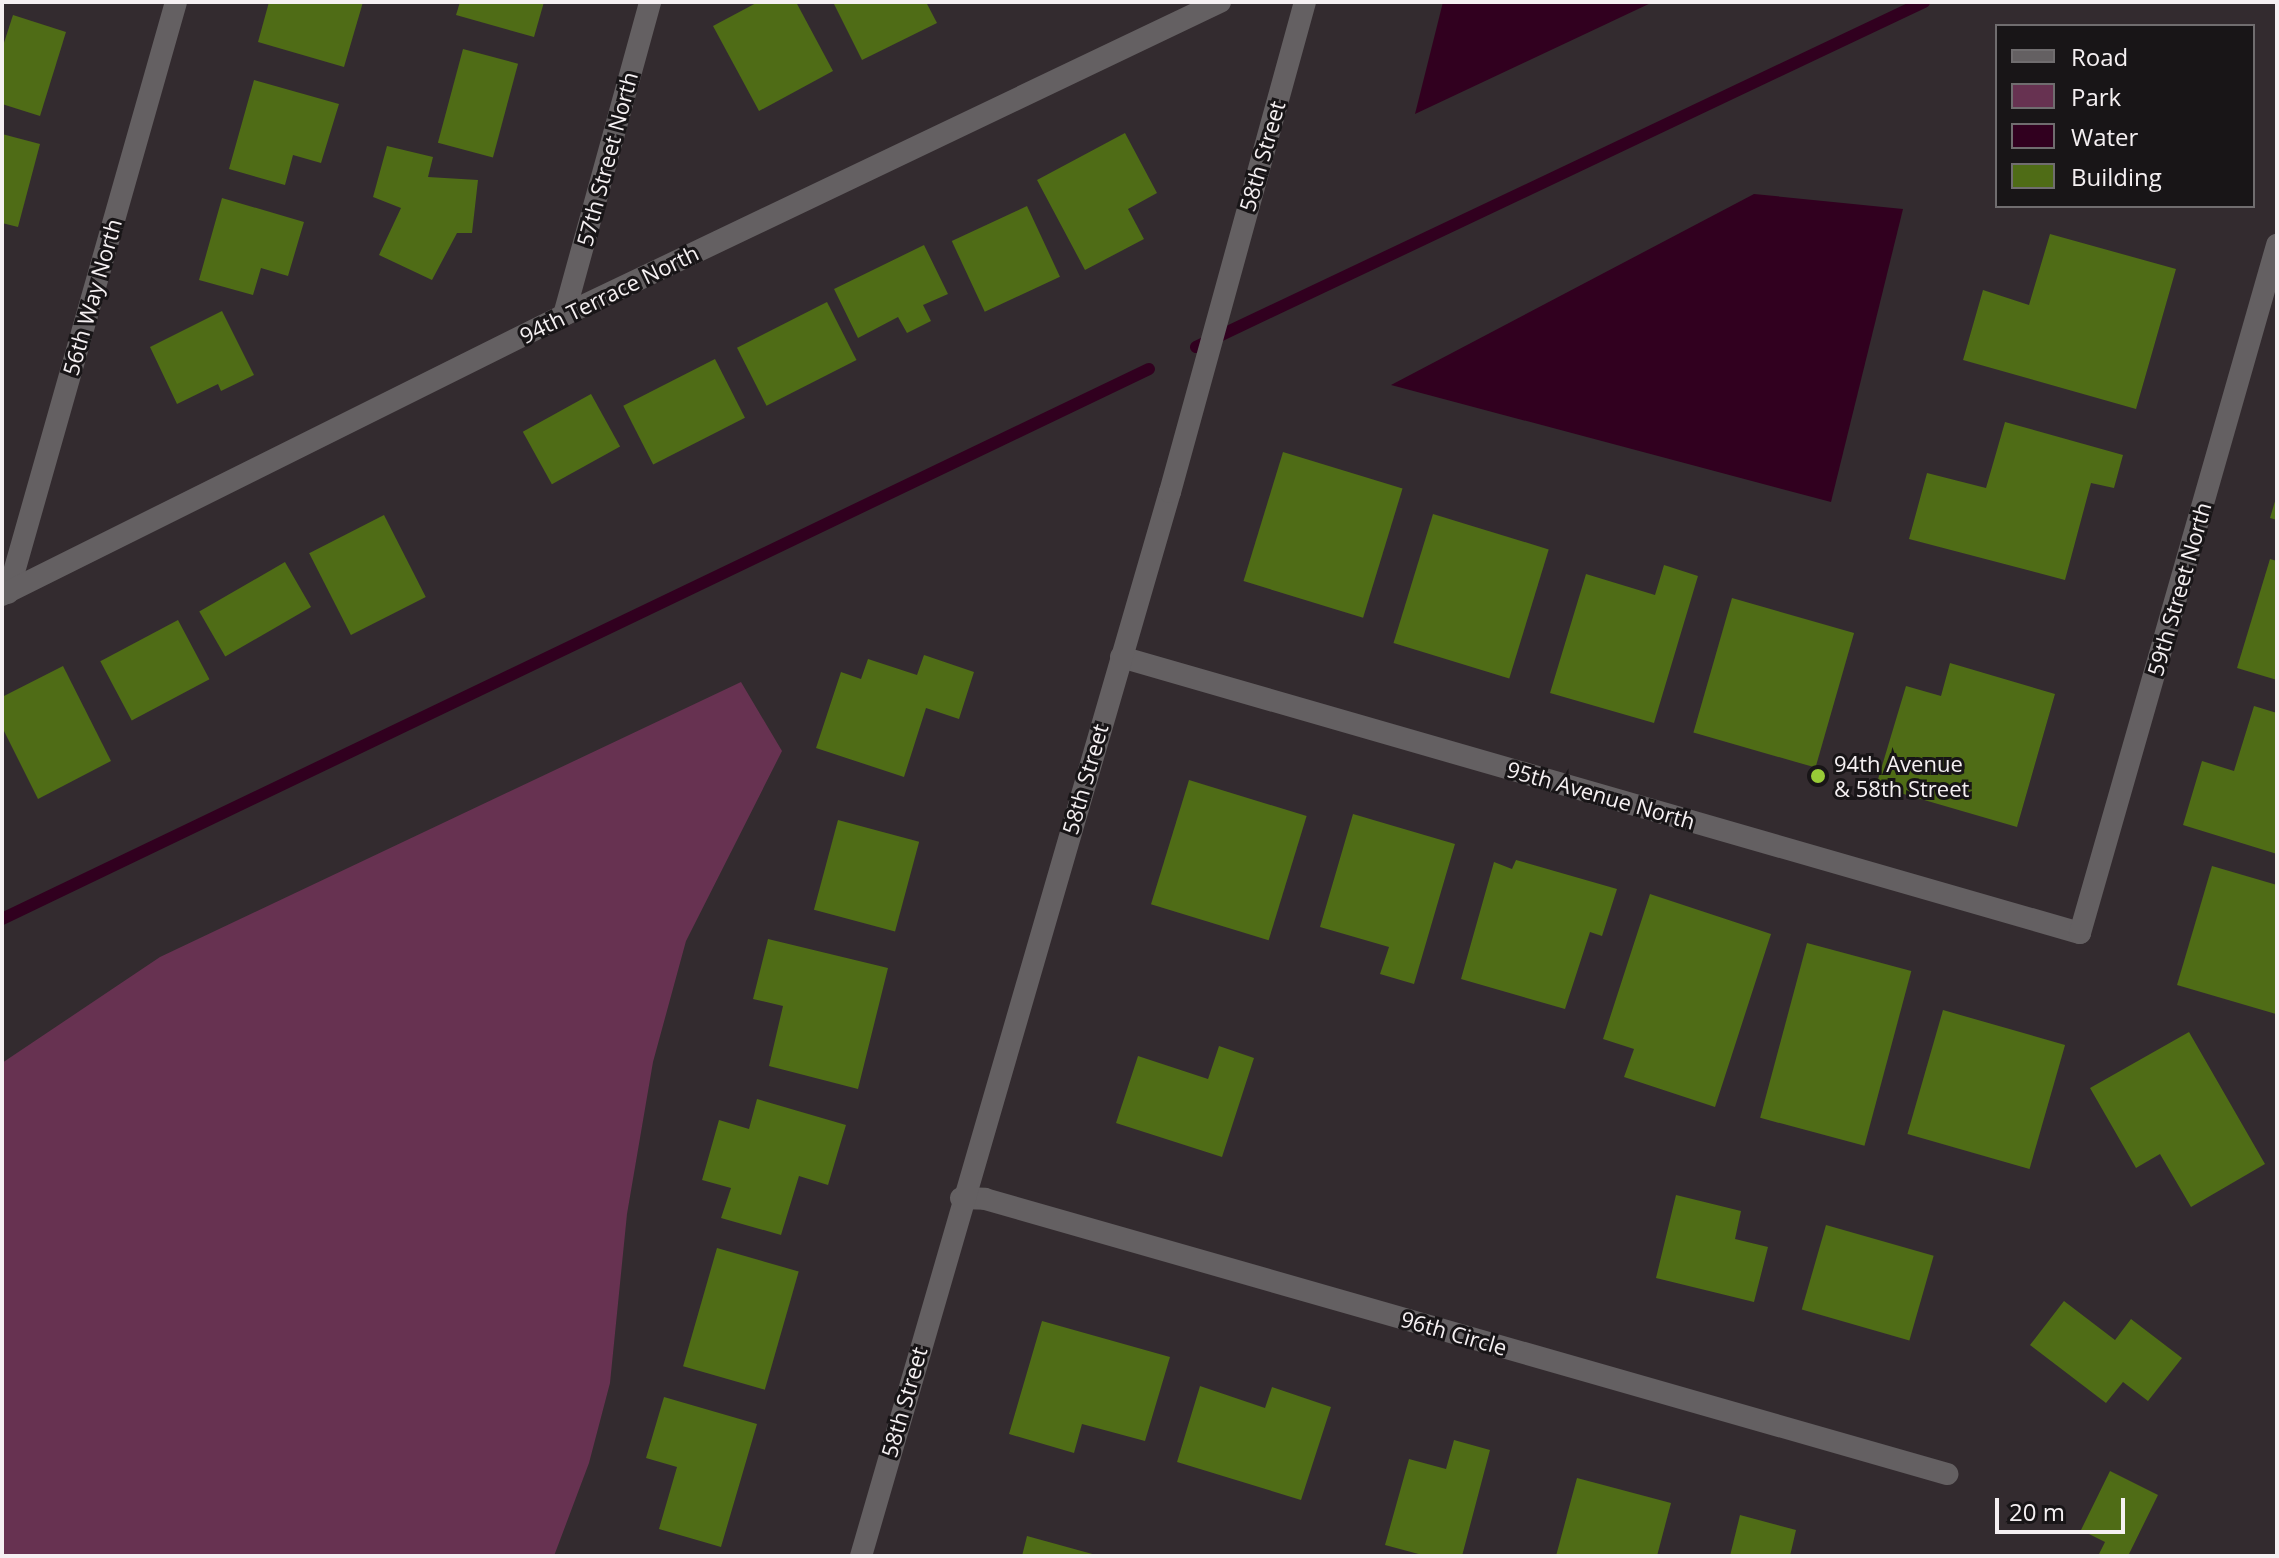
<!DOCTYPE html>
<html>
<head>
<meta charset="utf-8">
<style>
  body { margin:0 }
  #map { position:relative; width:2279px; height:1558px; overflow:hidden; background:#332b2f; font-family:"Open Sans",sans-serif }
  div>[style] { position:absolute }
  .green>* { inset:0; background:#673251 }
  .water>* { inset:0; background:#31001f }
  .stream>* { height:12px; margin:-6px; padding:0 6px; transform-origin:6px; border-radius:6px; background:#31001f }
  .building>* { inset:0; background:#4f6c16; transform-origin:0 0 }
  .minor>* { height:22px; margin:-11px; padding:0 11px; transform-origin:11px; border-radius:11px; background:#646062 }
  .tertiary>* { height:22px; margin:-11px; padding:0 11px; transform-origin:11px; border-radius:11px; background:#646062 }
  .dots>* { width:22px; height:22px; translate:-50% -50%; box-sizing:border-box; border:4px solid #181517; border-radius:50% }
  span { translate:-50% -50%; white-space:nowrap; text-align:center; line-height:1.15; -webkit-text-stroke:6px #181517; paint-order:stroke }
  .street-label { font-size:22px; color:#f5f0f2 }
  .poi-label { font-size:22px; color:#f5f0f2 }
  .left { translate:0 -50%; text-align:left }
  .frame { position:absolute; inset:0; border:4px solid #f5f0f2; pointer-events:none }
  .legend { position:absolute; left:1995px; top:24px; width:260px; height:184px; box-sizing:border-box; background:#181517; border:2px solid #706d6f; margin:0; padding:10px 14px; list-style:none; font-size:24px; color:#f5f0f2 }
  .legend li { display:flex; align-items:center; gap:16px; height:40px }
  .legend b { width:40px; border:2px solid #706d6f }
  .scale { position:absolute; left:1995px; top:1498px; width:130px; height:36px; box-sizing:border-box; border:4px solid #f5f0f2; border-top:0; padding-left:10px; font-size:24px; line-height:28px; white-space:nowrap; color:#f5f0f2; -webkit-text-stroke:6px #181517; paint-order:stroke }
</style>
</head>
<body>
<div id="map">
  <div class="green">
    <div style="clip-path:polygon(741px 682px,782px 751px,686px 941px,653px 1062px,627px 1214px,610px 1383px,589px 1463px,554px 1556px,2px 1556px,2px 1063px,160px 957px)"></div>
  </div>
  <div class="water">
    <div style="clip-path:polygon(1443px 2px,1653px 2px,1415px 114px)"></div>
    <div style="clip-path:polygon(1754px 194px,1903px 209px,1831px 502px,1391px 385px)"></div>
  </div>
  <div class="stream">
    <div style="left:1196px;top:347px;width:806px;rotate:-25.36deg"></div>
    <div style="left:2px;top:919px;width:1272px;rotate:-25.62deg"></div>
  </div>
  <div class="building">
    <div style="clip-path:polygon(269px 2px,363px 2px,344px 67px,258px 42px)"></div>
    <div style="clip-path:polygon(460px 2px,544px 2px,534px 37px,456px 15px)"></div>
    <div style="clip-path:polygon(758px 2px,796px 2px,833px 71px,759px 111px,713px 26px)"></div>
    <div style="clip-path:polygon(833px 2px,926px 2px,937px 23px,862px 60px)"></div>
    <div style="clip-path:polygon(13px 15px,66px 32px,40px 116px,2px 104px,2px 49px)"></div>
    <div style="left:463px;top:49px;width:57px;height:97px;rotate:15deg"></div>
    <div style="clip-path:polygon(254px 80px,339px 104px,321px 163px,293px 155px,285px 185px,229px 169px)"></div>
    <div style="clip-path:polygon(1125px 133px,1157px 193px,1128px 209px,1144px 239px,1085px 270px,1037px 180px)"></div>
    <div style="clip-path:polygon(2px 134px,40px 144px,18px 227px,2px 223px)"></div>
    <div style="clip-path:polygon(387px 146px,433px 157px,428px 177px,478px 180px,472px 233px,457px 233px,432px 280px,379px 255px,401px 208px,373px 197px)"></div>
    <div style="clip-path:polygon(222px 198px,304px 222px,288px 276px,261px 268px,253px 295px,199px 280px)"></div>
    <div style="left:1027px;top:206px;width:78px;height:83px;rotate:65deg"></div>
    <div style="clip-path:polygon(2050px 234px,2176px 269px,2136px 409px,1963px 360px,1983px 290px,2029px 305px)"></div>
    <div style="clip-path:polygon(924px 245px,948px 294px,923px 305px,931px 321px,907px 333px,898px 317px,858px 338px,834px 289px)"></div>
    <div style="left:827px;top:302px;width:65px;height:101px;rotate:63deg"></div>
    <div style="clip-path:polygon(222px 311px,254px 375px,221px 391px,218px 384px,177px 404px,150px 347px)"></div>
    <div style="left:715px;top:359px;width:66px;height:103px;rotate:63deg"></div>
    <div style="left:591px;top:394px;width:60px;height:78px;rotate:61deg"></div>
    <div style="clip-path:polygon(2005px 422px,2123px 455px,2114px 488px,2091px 483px,2065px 580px,1909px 539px,1927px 473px,1986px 488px)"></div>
    <div style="left:1283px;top:452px;width:125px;height:135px;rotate:17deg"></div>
    <div style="clip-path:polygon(2276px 498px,2277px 498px,2277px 520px,2270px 518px)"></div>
    <div style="left:1433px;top:514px;width:121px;height:135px;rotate:17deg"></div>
    <div style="left:384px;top:515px;width:92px;height:84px;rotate:63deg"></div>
    <div style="clip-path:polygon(2270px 559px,2277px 561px,2277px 680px,2237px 668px)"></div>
    <div style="left:285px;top:562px;width:52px;height:99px;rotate:60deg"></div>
    <div style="clip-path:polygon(1664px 565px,1698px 576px,1654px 723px,1550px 693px,1586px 574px,1655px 595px)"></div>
    <div style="left:1732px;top:598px;width:127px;height:140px;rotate:16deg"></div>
    <div style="left:178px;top:620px;width:67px;height:88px;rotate:62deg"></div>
    <div style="clip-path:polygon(924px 655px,974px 672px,959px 719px,926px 708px,904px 777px,816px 748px,841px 672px,861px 679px,868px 659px,917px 675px)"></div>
    <div style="clip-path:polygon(1950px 663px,2055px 694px,2017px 827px,1876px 786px,1906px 686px,1941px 696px)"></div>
    <div style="clip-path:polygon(63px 666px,111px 761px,38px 799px,2px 727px,2px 697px)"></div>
    <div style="clip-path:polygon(2254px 706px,2277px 713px,2277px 854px,2183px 825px,2202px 761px,2234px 771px)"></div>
    <div style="left:1189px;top:780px;width:123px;height:130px;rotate:17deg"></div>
    <div style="clip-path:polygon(1353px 814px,1455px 844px,1414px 984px,1380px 974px,1389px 947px,1320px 927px)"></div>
    <div style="left:838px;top:820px;width:84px;height:93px;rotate:15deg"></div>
    <div style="clip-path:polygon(1516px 860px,1617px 889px,1602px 936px,1590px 932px,1565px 1009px,1461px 979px,1494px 862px,1512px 869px)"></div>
    <div style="clip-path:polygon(2212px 866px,2277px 885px,2276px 1014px,2177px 985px)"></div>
    <div style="clip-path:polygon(1650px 894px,1771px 934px,1715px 1107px,1624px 1077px,1634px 1049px,1603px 1039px)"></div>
    <div style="clip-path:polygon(768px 939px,888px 968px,858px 1089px,769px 1066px,783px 1006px,753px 999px)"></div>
    <div style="left:1807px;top:943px;width:108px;height:181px;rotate:15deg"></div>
    <div style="left:1943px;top:1010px;width:127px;height:129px;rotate:16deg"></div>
    <div style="clip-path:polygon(2189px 1032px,2265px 1164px,2191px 1207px,2160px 1154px,2136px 1168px,2090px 1088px)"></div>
    <div style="clip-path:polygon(1219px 1046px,1254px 1058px,1222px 1157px,1116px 1123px,1138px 1056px,1208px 1079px)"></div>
    <div style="clip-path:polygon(757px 1099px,846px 1125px,828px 1185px,799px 1176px,781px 1235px,721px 1218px,731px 1188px,702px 1180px,719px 1120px,749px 1129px)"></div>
    <div style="clip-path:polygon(1676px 1195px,1741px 1211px,1735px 1239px,1768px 1247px,1754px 1302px,1656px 1278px)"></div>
    <div style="left:1826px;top:1225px;width:112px;height:88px;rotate:16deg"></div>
    <div style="left:717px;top:1248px;width:85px;height:123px;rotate:16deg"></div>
    <div style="clip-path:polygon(2064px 1301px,2115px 1340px,2131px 1319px,2182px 1358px,2148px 1401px,2123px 1382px,2106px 1403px,2030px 1345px)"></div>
    <div style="clip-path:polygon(1042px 1321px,1170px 1357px,1145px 1441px,1082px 1424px,1074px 1453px,1009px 1434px)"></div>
    <div style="clip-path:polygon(1200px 1386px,1265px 1408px,1272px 1387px,1331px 1407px,1301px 1500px,1177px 1462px)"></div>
    <div style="clip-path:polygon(664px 1397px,757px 1424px,721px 1547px,659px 1529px,677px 1467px,646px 1458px)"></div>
    <div style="clip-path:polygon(1454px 1440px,1490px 1450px,1462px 1556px,1426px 1556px,1385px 1545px,1409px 1459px,1446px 1469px)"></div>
    <div style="clip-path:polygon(2110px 1471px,2158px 1495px,2128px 1556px,2098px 1556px,2105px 1542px,2081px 1530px)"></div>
    <div style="clip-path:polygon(1577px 1478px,1671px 1503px,1657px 1556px,1556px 1556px)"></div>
    <div style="clip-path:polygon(1740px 1515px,1796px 1530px,1790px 1556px,1730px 1556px)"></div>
    <div style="clip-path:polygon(1027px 1536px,1096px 1555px,1096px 1556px,1022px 1556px)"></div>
  </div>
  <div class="minor">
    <div style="left:564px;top:315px;width:325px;rotate:-74.6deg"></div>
    <div style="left:8px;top:593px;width:614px;rotate:-74.13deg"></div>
    <div style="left:2px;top:595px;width:628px;rotate:-26.48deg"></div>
    <div style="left:564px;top:315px;width:727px;rotate:-25.51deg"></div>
    <div style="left:1121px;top:657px;width:998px;rotate:16.06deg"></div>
    <div style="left:2080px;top:933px;width:716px;rotate:-74.02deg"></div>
    <div style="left:961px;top:1198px;width:24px;rotate:2deg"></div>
    <div style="left:985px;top:1199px;width:1001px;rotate:15.95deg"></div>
  </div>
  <div class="tertiary">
    <div style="left:861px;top:1556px;width:1108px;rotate:-73.81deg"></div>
    <div style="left:1170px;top:492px;width:508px;rotate:-74.6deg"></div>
  </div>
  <div class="dots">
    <div style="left:1818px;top:776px;background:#98cb37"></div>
  </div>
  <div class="street-label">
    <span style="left:1262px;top:156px;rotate:-74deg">58th Street</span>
    <span style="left:607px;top:159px;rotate:-75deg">57th Street North</span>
    <span style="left:609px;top:294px;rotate:-26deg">94th Terrace North</span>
    <span style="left:92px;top:297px;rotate:-74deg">56th Way North</span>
    <span style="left:2179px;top:589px;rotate:-74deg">59th Street North</span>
    <span style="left:1085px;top:779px;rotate:-74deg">58th Street</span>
    <span style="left:1601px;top:795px;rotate:16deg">95th Avenue North</span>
    <span style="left:1454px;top:1333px;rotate:16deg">96th Circle</span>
    <span style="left:904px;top:1402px;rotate:-74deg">58th Street</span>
  </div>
  <div class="poi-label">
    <span class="left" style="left:1834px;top:776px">94th Avenue<br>&amp; 58th Street</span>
  </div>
  <div class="frame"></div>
  <ul class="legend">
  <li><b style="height:10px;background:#646062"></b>Road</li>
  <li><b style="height:22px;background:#673251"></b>Park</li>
  <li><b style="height:22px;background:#31001f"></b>Water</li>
  <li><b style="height:22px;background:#4f6c16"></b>Building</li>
  </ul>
  <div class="scale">20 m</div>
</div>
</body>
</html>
